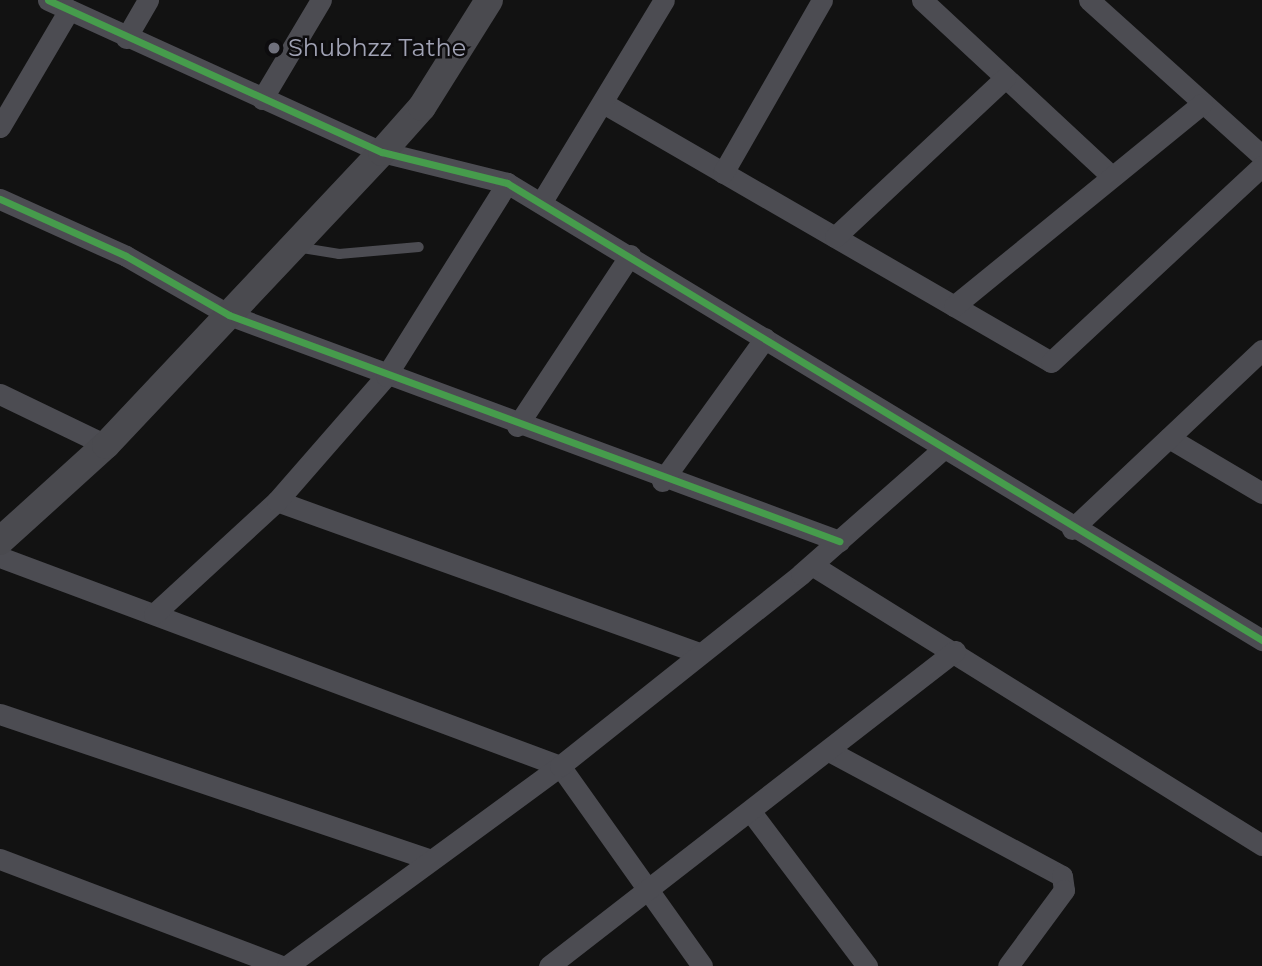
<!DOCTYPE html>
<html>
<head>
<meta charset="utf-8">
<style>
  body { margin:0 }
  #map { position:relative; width:1262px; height:966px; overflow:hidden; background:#121212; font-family:Montserrat,sans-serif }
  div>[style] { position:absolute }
  .lane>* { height:10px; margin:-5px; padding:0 5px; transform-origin:5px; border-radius:5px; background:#4c4c52 }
  .street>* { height:21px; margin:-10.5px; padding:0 10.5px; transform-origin:10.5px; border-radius:10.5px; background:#4c4c52 }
  .secondary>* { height:28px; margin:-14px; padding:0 14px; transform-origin:14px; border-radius:14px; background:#4a4a4f }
  .cycleway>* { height:7px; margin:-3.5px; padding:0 3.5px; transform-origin:3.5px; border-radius:3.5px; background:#469c4c }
  .dots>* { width:19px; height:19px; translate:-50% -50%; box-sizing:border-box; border:4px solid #0d0c0e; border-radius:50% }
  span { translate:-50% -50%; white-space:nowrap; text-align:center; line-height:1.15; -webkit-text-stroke:5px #0d0c0e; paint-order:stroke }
  .poi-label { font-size:24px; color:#a1a3b5 }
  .left { translate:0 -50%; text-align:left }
</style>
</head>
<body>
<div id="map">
  <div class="lane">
    <div style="left:296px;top:247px;width:44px;rotate:9.2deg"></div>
    <div style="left:339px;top:254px;width:80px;rotate:-5deg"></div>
  </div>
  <div class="street">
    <div style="left:48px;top:0;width:367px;rotate:24.5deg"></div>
    <div style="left:382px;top:152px;width:129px;rotate:13.9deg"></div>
    <div style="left:507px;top:183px;width:883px;rotate:31.19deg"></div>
    <div style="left:922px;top:0;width:255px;rotate:42.9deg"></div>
    <div style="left:1089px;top:0;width:233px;rotate:42deg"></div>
    <div style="left:126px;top:38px;width:44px;rotate:-59.9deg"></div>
    <div style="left:262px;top:99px;width:115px;rotate:-59.2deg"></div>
    <div style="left:603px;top:103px;width:517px;rotate:30.03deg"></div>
    <div style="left:1051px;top:362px;width:288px;rotate:-42.9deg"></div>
    <div style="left:0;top:127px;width:136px;rotate:-59.5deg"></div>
    <div style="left:723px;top:173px;width:199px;rotate:-60.2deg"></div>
    <div style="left:0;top:199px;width:138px;rotate:24.3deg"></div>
    <div style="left:126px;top:256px;width:119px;rotate:29.8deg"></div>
    <div style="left:229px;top:315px;width:651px;rotate:20.33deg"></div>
    <div style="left:541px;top:203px;width:237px;rotate:-58.8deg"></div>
    <div style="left:835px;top:237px;width:233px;rotate:-43.1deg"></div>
    <div style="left:954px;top:306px;width:320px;rotate:-39.2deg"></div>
    <div style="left:0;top:394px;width:118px;rotate:25.7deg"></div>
    <div style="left:517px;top:426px;width:205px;rotate:-56.5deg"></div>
    <div style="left:1169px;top:438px;width:108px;rotate:30.6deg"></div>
    <div style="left:662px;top:481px;width:176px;rotate:-54.2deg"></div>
    <div style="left:277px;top:501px;width:449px;rotate:19.8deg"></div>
    <div style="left:1072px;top:529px;width:261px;rotate:-43.3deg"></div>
    <div style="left:0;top:557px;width:598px;rotate:20.47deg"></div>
    <div style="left:560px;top:766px;width:245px;rotate:54.6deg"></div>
    <div style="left:812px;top:565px;width:530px;rotate:31.89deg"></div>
    <div style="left:154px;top:614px;width:167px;rotate:-42.6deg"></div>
    <div style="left:277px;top:501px;width:166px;rotate:-48.9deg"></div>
    <div style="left:386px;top:376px;width:228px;rotate:-57.9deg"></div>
    <div style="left:0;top:714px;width:452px;rotate:18.7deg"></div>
    <div style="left:829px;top:751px;width:264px;rotate:28.2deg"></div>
    <div style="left:1062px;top:876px;width:14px;rotate:82deg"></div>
    <div style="left:1064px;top:890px;width:94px;rotate:126.4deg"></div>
    <div style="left:751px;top:812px;width:193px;rotate:53deg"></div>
    <div style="left:0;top:859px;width:302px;rotate:20.8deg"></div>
    <div style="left:287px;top:966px;width:338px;rotate:-36.2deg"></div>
    <div style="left:560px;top:766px;width:308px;rotate:-38.5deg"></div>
    <div style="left:801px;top:574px;width:189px;rotate:-41.4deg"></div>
    <div style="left:549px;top:966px;width:514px;rotate:-37.81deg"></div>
  </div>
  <div class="secondary">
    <div style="left:0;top:541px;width:143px;rotate:-42.2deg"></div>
    <div style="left:106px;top:445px;width:403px;rotate:-46.7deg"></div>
    <div style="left:382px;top:152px;width:60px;rotate:-48.4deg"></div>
    <div style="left:422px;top:107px;width:126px;rotate:-57.9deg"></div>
  </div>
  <div class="cycleway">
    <div style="left:48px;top:0;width:367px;rotate:24.5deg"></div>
    <div style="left:382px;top:152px;width:129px;rotate:13.9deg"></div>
    <div style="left:507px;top:183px;width:883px;rotate:31.19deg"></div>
    <div style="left:0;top:199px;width:138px;rotate:24.3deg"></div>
    <div style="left:126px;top:256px;width:119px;rotate:29.8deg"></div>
    <div style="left:229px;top:315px;width:651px;rotate:20.33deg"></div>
  </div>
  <div class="dots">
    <div style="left:274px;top:48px;background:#6f707c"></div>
  </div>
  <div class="poi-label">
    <span class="left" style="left:288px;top:48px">Shubhzz Tathe</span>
  </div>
</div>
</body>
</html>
